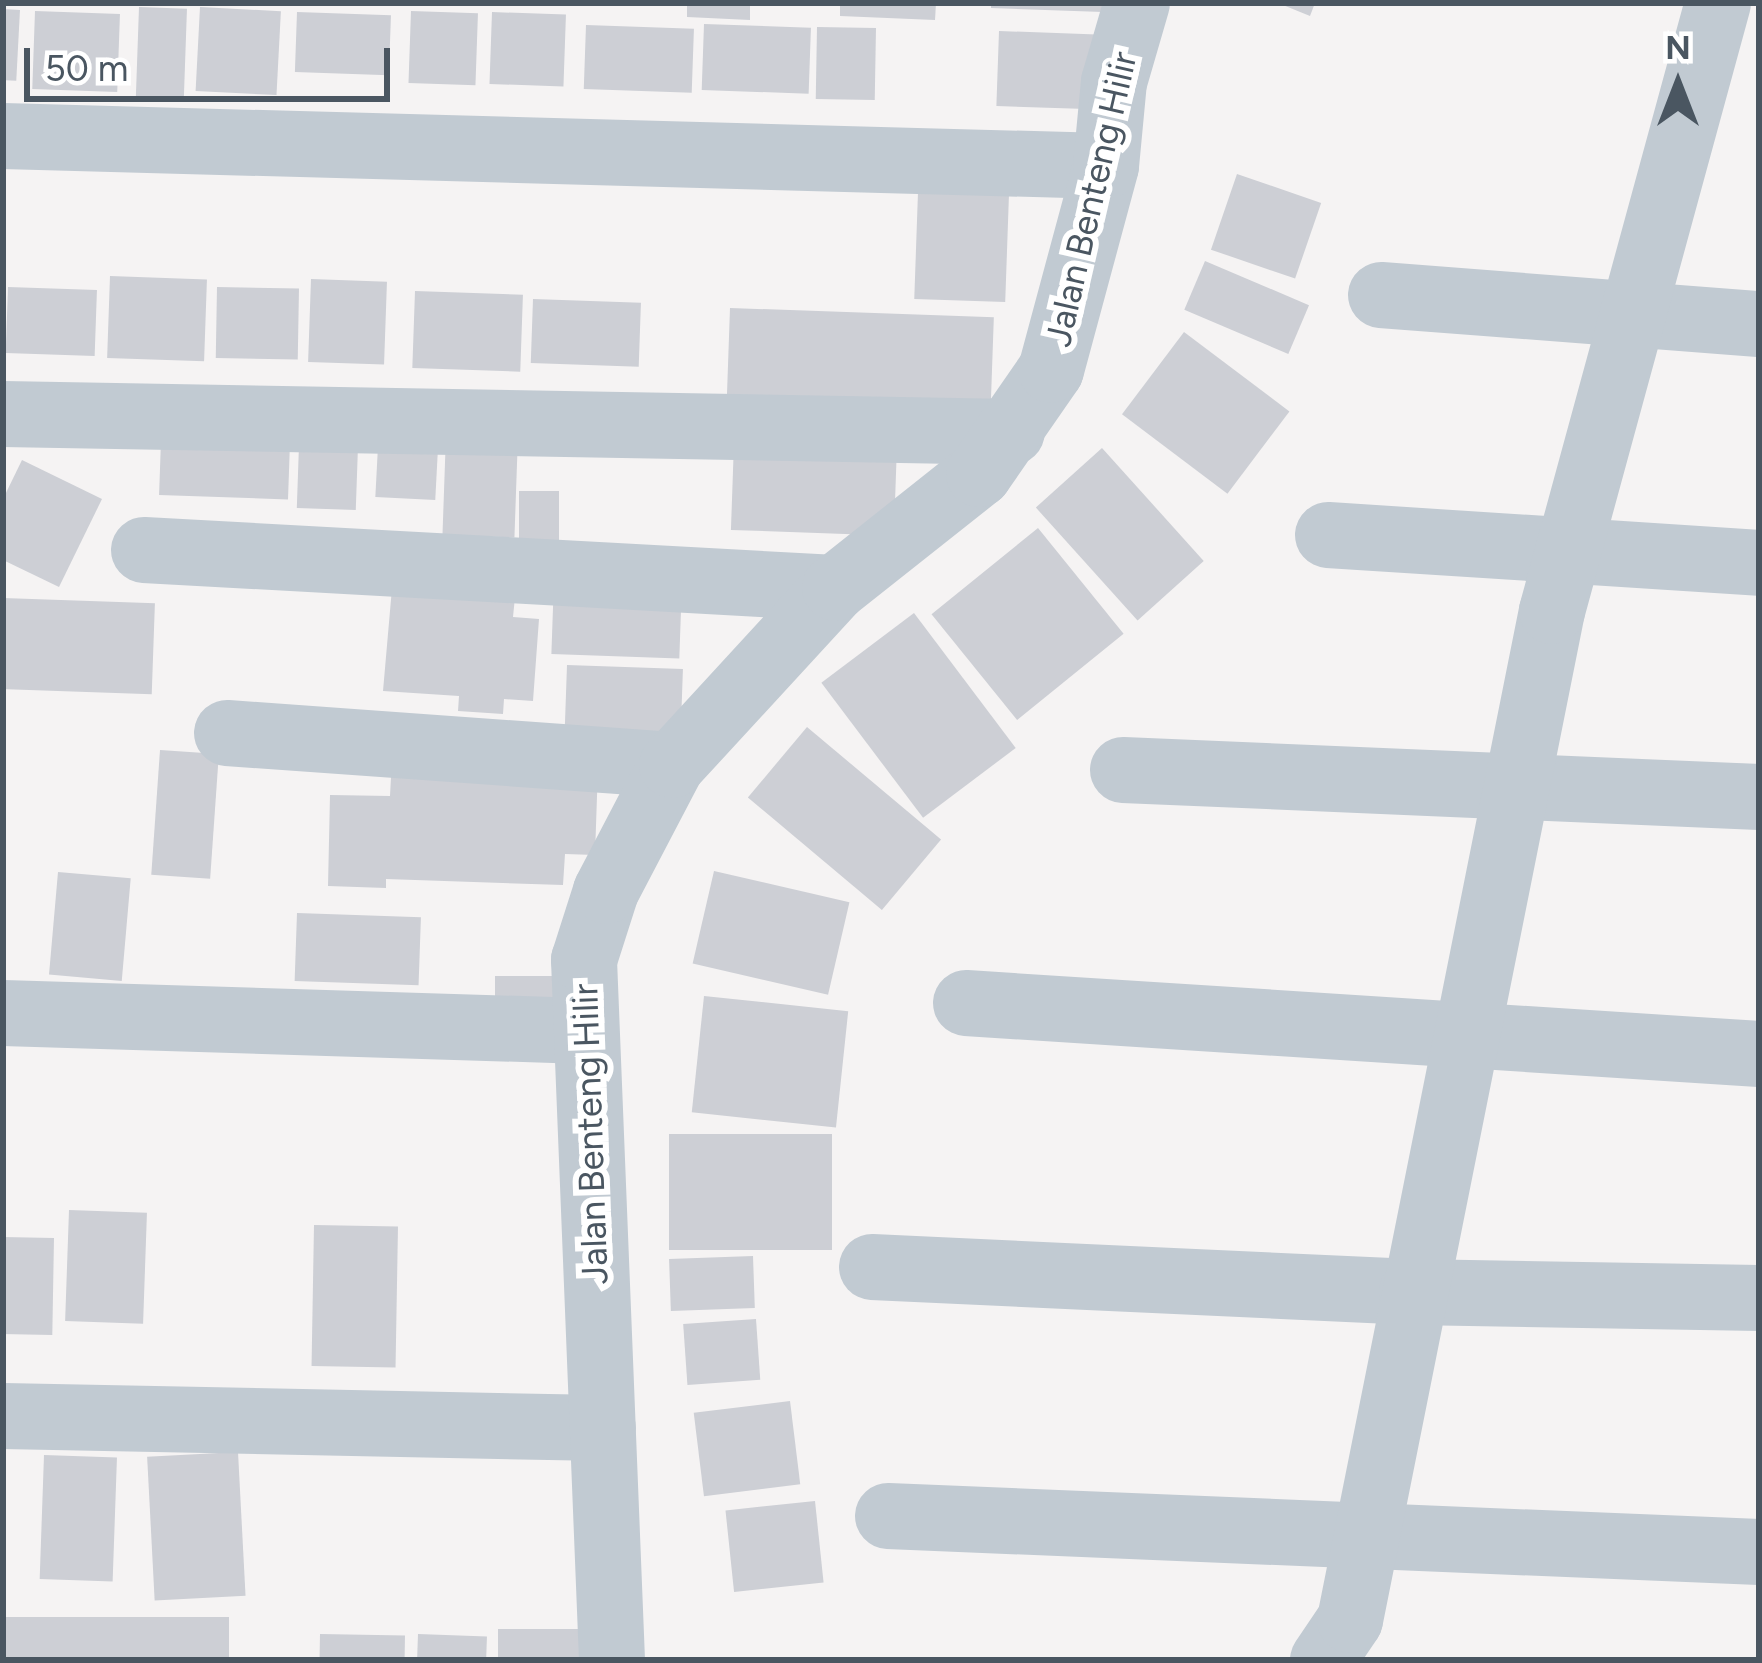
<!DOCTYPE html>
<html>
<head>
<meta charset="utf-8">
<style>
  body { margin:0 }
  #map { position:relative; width:1762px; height:1663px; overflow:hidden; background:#f5f3f3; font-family:Figtree,sans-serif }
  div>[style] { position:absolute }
  .building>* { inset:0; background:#cdcfd5; transform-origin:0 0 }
  .minor>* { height:66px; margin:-33px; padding:0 33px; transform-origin:33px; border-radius:33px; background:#c1cad2 }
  span { translate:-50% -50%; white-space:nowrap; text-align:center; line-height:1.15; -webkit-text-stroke:12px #fff; paint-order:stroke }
  .street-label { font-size:36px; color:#4a5661 }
  .frame { position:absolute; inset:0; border:6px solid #4a5661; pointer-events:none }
  .north { position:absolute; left:1618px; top:24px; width:120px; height:120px; -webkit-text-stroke:9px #fff; paint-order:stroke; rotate:0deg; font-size:33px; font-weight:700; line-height:48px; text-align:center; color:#4a5661 }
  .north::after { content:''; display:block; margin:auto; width:42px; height:54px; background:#4a5661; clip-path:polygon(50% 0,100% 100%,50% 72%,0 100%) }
  .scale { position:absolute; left:24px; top:48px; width:366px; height:54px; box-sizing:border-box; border:6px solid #4a5661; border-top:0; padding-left:15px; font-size:36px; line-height:42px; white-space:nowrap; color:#4a5661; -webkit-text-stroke:9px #fff; paint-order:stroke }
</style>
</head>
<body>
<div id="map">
  <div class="building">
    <div style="clip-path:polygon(687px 3px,750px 3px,750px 20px,687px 17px)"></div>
    <div style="clip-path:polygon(840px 3px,936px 3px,935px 20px,840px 16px)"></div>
    <div style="clip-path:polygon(991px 3px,1103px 3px,1103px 12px,991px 8px)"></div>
    <div style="clip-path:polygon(1278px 3px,1315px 3px,1310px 16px)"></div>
    <div style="left:139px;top:7px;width:48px;height:91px;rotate:2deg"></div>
    <div style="left:200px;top:7px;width:81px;height:84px;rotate:3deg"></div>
    <div style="left:3px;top:9px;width:17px;height:71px;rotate:3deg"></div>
    <div style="left:35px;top:11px;width:85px;height:78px;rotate:2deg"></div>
    <div style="left:411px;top:11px;width:67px;height:72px;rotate:2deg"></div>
    <div style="left:297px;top:12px;width:94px;height:60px;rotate:2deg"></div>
    <div style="left:492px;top:12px;width:74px;height:72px;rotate:2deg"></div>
    <div style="left:704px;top:24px;width:107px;height:66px;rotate:2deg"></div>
    <div style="left:586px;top:25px;width:108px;height:64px;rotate:2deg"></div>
    <div style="left:817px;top:27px;width:59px;height:72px;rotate:1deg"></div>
    <div style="left:999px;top:31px;width:98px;height:75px;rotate:2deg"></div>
    <div style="left:1237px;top:174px;width:89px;height:80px;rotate:19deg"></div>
    <div style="left:918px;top:192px;width:91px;height:107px;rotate:2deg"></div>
    <div style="left:1205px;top:261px;width:113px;height:53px;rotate:23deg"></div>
    <div style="left:110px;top:276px;width:97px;height:82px;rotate:2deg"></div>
    <div style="left:311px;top:279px;width:76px;height:83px;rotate:2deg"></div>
    <div style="left:8px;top:287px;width:89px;height:66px;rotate:2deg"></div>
    <div style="left:217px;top:287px;width:82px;height:71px;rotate:1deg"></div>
    <div style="left:415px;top:291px;width:108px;height:77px;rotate:2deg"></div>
    <div style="left:533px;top:299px;width:108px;height:64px;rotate:2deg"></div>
    <div style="left:730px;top:308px;width:264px;height:87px;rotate:2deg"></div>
    <div style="left:1184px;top:332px;width:132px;height:103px;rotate:37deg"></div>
    <div style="left:446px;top:434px;width:72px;height:101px;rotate:2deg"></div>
    <div style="left:161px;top:440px;width:129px;height:55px;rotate:2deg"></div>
    <div style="left:734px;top:442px;width:163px;height:88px;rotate:2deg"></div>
    <div style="left:299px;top:445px;width:59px;height:63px;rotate:2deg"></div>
    <div style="left:378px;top:446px;width:60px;height:51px;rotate:3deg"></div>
    <div style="left:1102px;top:448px;width:152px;height:89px;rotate:48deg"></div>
    <div style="clip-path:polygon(22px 460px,102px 499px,59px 587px,3px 560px,3px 499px)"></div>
    <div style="left:519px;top:491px;width:40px;height:71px"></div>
    <div style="left:1038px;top:528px;width:136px;height:137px;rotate:51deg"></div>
    <div style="left:554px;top:579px;width:128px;height:75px;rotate:2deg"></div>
    <div style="clip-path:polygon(392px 588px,515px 597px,513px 617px,539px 619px,533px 701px,504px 699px,503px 714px,458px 711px,459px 696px,383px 691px)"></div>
    <div style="left:3px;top:598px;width:152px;height:91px;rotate:2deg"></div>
    <div style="left:914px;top:613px;width:169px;height:116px;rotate:53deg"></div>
    <div style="left:567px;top:665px;width:116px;height:66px;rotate:2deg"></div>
    <div style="left:807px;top:727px;width:175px;height:92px;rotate:40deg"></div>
    <div style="left:160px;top:750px;width:59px;height:125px;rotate:4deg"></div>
    <div style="clip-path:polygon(392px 759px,598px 767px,595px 855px,565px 854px,563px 885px,386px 879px,386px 888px,328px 886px,330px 795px,390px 796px)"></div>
    <div style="left:714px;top:871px;width:139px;height:95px;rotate:13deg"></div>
    <div style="left:58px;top:872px;width:73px;height:103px;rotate:5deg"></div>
    <div style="left:297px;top:913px;width:124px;height:68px;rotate:2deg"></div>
    <div style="left:495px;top:976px;width:64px;height:31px"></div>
    <div style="left:704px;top:996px;width:145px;height:117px;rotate:6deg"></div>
    <div style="left:669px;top:1134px;width:163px;height:116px"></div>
    <div style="left:69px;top:1210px;width:78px;height:111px;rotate:2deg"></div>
    <div style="left:314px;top:1225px;width:84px;height:141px;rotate:1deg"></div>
    <div style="left:3px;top:1237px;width:51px;height:97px;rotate:1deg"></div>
    <div style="left:753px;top:1256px;width:52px;height:84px;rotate:88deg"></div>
    <div style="left:756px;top:1319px;width:61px;height:73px;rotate:86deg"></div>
    <div style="left:790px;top:1401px;width:84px;height:97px;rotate:83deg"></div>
    <div style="left:238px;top:1452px;width:144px;height:91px;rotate:87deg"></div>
    <div style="left:44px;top:1455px;width:73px;height:124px;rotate:2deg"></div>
    <div style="left:815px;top:1501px;width:82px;height:90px;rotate:84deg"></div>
    <div style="left:3px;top:1617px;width:226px;height:43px"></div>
    <div style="left:498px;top:1629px;width:92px;height:31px"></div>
    <div style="left:320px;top:1634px;width:85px;height:26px;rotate:1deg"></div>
    <div style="left:418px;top:1634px;width:69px;height:26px;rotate:2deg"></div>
  </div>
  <div class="minor">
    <div style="left:3px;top:136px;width:1103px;rotate:1.56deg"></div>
    <div style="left:1381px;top:295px;width:379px;rotate:4.4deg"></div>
    <div style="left:3px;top:414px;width:1009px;rotate:1.02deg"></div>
    <div style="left:1328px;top:535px;width:432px;rotate:3.7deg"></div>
    <div style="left:144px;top:550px;width:692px;rotate:3.15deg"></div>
    <div style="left:227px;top:733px;width:446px;rotate:4.1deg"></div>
    <div style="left:1123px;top:770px;width:637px;rotate:2.43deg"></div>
    <div style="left:966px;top:1003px;width:795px;rotate:3.68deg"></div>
    <div style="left:3px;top:1013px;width:581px;rotate:1.77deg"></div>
    <div style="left:872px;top:1267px;width:541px;rotate:2.65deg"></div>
    <div style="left:1412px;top:1292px;width:347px;rotate:1deg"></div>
    <div style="left:3px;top:1416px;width:600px;rotate:1.15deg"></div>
    <div style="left:888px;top:1516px;width:872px;rotate:2.37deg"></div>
    <div style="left:612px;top:1660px;width:701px;rotate:-92.29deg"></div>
    <div style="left:584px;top:960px;width:72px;rotate:-72.3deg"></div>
    <div style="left:606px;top:891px;width:142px;rotate:-62.4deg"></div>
    <div style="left:672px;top:765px;width:241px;rotate:-47.4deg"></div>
    <div style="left:835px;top:588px;width:184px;rotate:-38.4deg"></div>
    <div style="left:979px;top:474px;width:126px;rotate:-55.3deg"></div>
    <div style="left:1051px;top:370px;width:211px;rotate:-74.9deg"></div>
    <div style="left:1106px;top:166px;width:84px;rotate:-84.6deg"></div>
    <div style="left:1114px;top:82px;width:82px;rotate:-73.8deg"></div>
    <div style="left:1323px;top:1660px;width:48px;rotate:-56deg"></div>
    <div style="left:1350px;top:1620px;width:1029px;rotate:-78.68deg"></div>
    <div style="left:1552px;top:611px;width:630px;rotate:-74.73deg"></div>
  </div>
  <div class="street-label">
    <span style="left:1091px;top:199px;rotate:-77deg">Jalan Benteng Hilir</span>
    <span style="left:590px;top:1134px;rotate:-92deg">Jalan Benteng Hilir</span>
  </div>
  <div class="frame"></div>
  <div class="north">N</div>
  <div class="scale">50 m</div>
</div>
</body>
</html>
